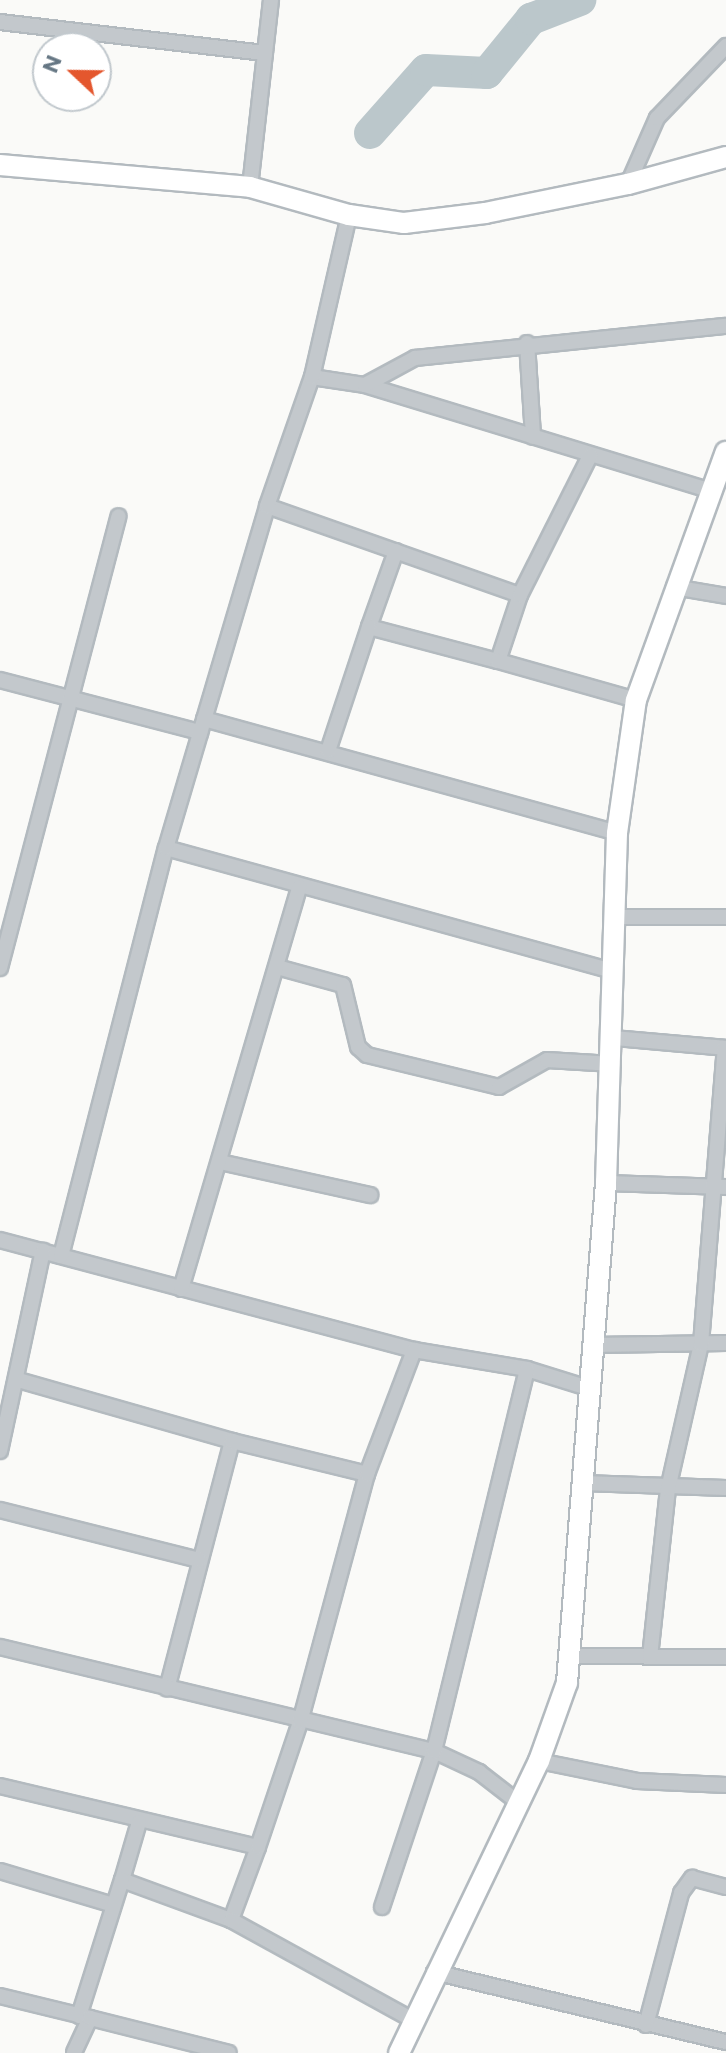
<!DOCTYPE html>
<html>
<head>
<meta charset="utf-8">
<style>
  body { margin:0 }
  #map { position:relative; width:726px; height:2053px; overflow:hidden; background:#fafaf8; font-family:Commissioner,sans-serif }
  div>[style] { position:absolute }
  .river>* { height:32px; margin:-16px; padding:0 16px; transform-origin:16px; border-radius:16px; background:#bbc7cb }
  .roads { filter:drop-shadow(2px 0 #b3babf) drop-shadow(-2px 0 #b3babf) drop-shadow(0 2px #b3babf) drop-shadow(0 -2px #b3babf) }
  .street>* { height:14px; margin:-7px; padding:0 7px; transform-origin:7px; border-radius:7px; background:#c3c8cc }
  .secondary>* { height:20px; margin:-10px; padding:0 10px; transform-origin:10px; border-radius:10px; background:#fff }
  span { translate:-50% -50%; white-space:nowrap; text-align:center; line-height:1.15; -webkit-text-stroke:8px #fff; paint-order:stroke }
  .north { position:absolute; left:32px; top:32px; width:80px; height:80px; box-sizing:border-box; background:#fff; border:2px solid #c1c8cd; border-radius:50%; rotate:292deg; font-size:22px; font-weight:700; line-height:32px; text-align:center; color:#657683 }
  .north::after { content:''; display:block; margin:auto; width:28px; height:36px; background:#e4572e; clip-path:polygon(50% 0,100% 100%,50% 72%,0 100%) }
</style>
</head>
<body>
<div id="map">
  <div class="river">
    <div style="left:370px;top:133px;width:84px;rotate:-48.4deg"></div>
    <div style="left:426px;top:70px;width:61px;rotate:2.8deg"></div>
    <div style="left:487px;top:73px;width:70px;rotate:-50.8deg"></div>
    <div style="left:531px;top:19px;width:53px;rotate:-21.2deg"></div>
  </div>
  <div class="roads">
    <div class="street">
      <div style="left:0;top:22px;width:267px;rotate:6.7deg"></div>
      <div style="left:628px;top:184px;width:72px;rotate:-66.3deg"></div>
      <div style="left:657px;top:118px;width:100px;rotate:-46.2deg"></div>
      <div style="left:250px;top:187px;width:188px;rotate:-83.6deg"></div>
      <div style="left:527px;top:343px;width:94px;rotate:86.3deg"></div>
      <div style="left:312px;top:377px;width:54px;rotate:8.6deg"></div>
      <div style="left:365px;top:385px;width:363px;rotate:17deg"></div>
      <div style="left:365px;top:385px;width:57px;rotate:-28.4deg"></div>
      <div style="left:415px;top:358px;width:313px;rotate:-5.9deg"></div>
      <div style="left:267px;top:506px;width:268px;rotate:19.4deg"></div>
      <div style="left:396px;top:551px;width:81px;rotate:109.6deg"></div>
      <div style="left:369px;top:627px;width:133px;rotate:14.8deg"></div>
      <div style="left:498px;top:661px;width:70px;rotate:-71.6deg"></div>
      <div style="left:520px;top:595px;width:156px;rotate:-63.3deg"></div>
      <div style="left:674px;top:587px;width:53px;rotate:9.8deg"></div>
      <div style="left:498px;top:661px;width:143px;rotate:15.8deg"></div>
      <div style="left:0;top:680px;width:207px;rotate:14.6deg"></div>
      <div style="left:204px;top:719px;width:428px;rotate:15.4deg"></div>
      <div style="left:328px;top:751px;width:131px;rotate:-71.7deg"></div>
      <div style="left:166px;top:848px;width:464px;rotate:15.4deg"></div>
      <div style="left:615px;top:917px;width:111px"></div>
      <div style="left:277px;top:967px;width:68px;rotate:15.3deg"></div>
      <div style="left:343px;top:985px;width:64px;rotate:76.4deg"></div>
      <div style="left:358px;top:1047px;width:12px;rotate:42deg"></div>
      <div style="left:367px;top:1055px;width:136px;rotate:13.6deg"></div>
      <div style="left:499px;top:1087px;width:55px;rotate:-29.4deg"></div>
      <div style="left:547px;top:1060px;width:66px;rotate:3.5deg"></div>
      <div style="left:0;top:968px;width:467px;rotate:-75.3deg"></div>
      <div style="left:614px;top:1038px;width:112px;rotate:5.1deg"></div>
      <div style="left:220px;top:1162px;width:154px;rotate:12.4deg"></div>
      <div style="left:606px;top:1183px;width:120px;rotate:1.9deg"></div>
      <div style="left:0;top:1240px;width:428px;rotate:14.9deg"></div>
      <div style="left:414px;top:1350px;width:115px;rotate:9.5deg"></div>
      <div style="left:527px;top:1369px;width:64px;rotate:17.3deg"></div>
      <div style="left:61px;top:1256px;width:421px;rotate:-75.6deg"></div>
      <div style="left:166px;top:848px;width:357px;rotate:-73.5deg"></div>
      <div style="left:267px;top:506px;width:137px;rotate:-70.8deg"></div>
      <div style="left:312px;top:377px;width:166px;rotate:-77.1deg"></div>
      <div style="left:181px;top:1289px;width:419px;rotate:-73.6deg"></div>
      <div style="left:592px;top:1345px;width:134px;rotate:-0.9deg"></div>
      <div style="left:18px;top:1380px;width:223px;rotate:15.9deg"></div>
      <div style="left:232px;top:1441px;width:256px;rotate:104.7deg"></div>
      <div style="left:232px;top:1441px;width:139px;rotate:13.7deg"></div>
      <div style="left:0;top:1451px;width:205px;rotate:-77.9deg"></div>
      <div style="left:583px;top:1483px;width:143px;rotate:2deg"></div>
      <div style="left:0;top:1510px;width:205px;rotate:14.1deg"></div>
      <div style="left:0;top:1647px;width:446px;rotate:13.5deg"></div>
      <div style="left:434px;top:1751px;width:50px;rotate:25deg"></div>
      <div style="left:479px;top:1772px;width:51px;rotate:37.8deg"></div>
      <div style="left:571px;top:1656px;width:155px;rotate:0.4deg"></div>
      <div style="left:650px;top:1657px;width:169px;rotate:-83.9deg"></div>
      <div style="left:668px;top:1489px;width:149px;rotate:-77.2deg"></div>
      <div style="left:701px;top:1344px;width:297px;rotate:-85.4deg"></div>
      <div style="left:539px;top:1761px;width:100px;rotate:11.5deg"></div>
      <div style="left:637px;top:1781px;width:89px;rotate:2.6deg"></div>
      <div style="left:0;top:1786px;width:265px;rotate:13.3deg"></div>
      <div style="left:258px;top:1847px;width:78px;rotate:110.3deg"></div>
      <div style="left:139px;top:1822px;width:60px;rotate:106.3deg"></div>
      <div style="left:122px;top:1880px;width:116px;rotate:20.2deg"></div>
      <div style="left:231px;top:1920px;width:208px;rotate:28.8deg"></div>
      <div style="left:258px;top:1847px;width:132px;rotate:-71.4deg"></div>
      <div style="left:300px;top:1722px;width:257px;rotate:-74.9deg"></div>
      <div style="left:367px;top:1474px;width:133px;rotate:-69.2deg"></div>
      <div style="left:0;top:1871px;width:118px;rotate:16.7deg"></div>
      <div style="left:382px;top:1907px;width:164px;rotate:-71.6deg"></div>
      <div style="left:434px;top:1751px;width:393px;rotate:-76.3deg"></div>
      <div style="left:434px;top:1972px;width:300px;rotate:13.5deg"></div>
      <div style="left:0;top:1996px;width:93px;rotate:13.7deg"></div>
      <div style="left:90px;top:2018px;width:38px;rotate:115deg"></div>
      <div style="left:79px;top:2016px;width:143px;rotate:-72.5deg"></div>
      <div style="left:90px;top:2018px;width:143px;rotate:14.1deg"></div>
      <div style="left:646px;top:2025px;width:137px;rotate:-75.1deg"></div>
      <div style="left:681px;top:1893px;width:19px;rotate:-54deg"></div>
      <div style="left:692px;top:1878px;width:35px;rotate:15deg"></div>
    </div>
    <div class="secondary">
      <div style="left:0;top:165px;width:251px;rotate:5deg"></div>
      <div style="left:250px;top:187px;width:103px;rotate:15.8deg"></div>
      <div style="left:349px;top:215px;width:56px;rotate:8.3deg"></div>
      <div style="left:404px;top:223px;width:82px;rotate:-7deg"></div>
      <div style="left:485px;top:213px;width:146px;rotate:-11.5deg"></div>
      <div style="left:628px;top:184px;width:102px;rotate:-15.4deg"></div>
      <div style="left:399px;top:2053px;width:324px;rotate:-64.4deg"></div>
      <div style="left:539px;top:1761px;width:83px;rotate:-70.3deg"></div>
      <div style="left:567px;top:1683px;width:502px;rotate:-85.54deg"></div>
      <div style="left:606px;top:1183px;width:350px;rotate:-88.2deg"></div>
      <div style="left:617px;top:833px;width:134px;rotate:-81.9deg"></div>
      <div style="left:636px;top:700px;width:264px;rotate:-70.1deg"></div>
    </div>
  </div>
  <div class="north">N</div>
</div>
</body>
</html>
